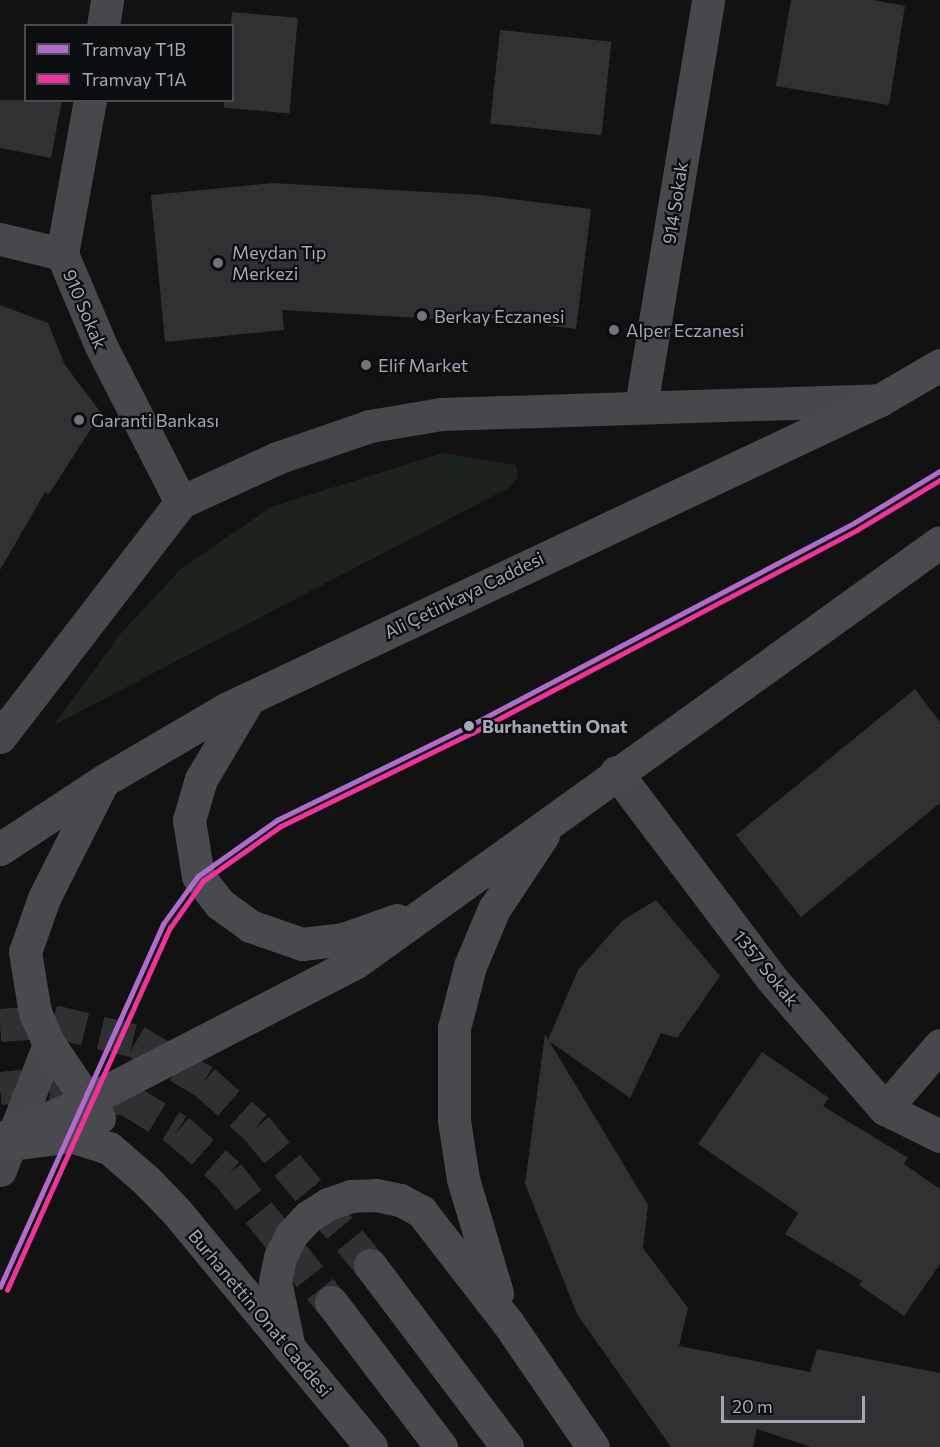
<!DOCTYPE html>
<html>
<head>
<meta charset="utf-8">
<style>
  body { margin:0 }
  #map { position:relative; width:940px; height:1447px; overflow:hidden; background:#121212; font-family:Commissioner,sans-serif }
  div>[style] { position:absolute }
  .green>* { inset:0; background:#1c231c }
  .building>* { inset:0; background:#313133; transform-origin:0 0 }
  .primary-tunnel>* { height:33px; margin-top:-16.5px; transform-origin:0; background:repeating-linear-gradient(90deg,#2f3032 0 33px,transparent 0 49px) }
  .minor>* { height:33px; margin:-16.5px; padding:0 16.5px; transform-origin:16.5px; border-radius:16.5px; background:#46484b }
  .primary>* { height:33px; margin:-16.5px; padding:0 16.5px; transform-origin:16.5px; border-radius:16.5px; background:#484a4d }
  .tram-1>* { height:4.5px; margin:-2.25px; padding:0 2.25px; transform-origin:2.25px; border-radius:2.25px; background:#b06ccc }
  .tram-2>* { height:4.5px; margin:-2.25px; padding:0 2.25px; transform-origin:2.25px; border-radius:2.25px; background:#ef339a }
  .dots>* { width:16px; height:16px; translate:-50% -50%; box-sizing:border-box; border:3px solid #0c0d0e; border-radius:50% }
  span { translate:-50% -50%; white-space:nowrap; text-align:center; line-height:1.15; -webkit-text-stroke:4.5px #0c0d0e; paint-order:stroke }
  .street-label { font-size:18px; color:#a2a9b4 }
  .poi-label { font-size:18px; color:#a2a9b4 }
  .left { translate:0 -50%; text-align:left }
  .stop-label { font-size:18px; color:#a2a9b4; font-weight:700 }
  .legend { position:absolute; left:24px; top:24px; width:210px; height:78px; box-sizing:border-box; background:#0c0d0e; border:2px solid #484b50; margin:0; padding:8px 10px; list-style:none; font-size:18px; color:#a2a9b4 }
  .legend li { display:flex; align-items:center; gap:12px; height:30px }
  .legend b { width:30px; border:2px solid #484b50 }
  .scale { position:absolute; left:721px; top:1396px; width:144px; height:27px; box-sizing:border-box; border:3px solid #a2a9b4; border-top:0; padding-left:8px; font-size:18px; line-height:21px; white-space:nowrap; color:#a2a9b4; -webkit-text-stroke:4px #0c0d0e; paint-order:stroke }
</style>
</head>
<body>
<div id="map">
  <div class="green">
    <div style="clip-path:polygon(443px 453px,516px 465px,518px 477px,510px 487px,54px 725px,121px 633px,181px 569px,271px 507px)"></div>
  </div>
  <div class="building">
    <div style="clip-path:polygon(791px 0,873px 0,905px 6px,889px 105px,776px 86px)"></div>
    <div style="left:232px;top:12px;width:66px;height:96px;rotate:5deg"></div>
    <div style="left:500px;top:30px;width:112px;height:94px;rotate:6deg"></div>
    <div style="clip-path:polygon(0 100px,62px 100px,51px 158px,0 148px)"></div>
    <div style="clip-path:polygon(273px 183px,480px 195px,591px 209px,576px 329px,436px 311px,436px 319px,282px 310px,284px 330px,165px 342px,151px 195px)"></div>
    <div style="clip-path:polygon(0 305px,48px 323px,65px 365px,101px 413px,49px 494px,45px 492px,0 570px)"></div>
    <div style="clip-path:polygon(915px 689px,940px 722px,940px 803px,801px 917px,736px 835px)"></div>
    <div style="clip-path:polygon(656px 900px,720px 976px,677px 1038px,661px 1033px,630px 1098px,549px 1041px,648px 1205px,643px 1248px,688px 1308px,679px 1346px,810px 1372px,817px 1349px,940px 1373px,940px 1447px,811px 1447px,757px 1429px,753px 1447px,671px 1447px,577px 1314px,525px 1184px,545px 1034px,548px 1040px,578px 970px,622px 921px)"></div>
    <div style="clip-path:polygon(762px 1052px,829px 1098px,823px 1106px,908px 1158px,904px 1164px,940px 1189px,940px 1264px,904px 1316px,859px 1285px,862px 1281px,785px 1234px,798px 1213px,698px 1144px)"></div>
  </div>
  <div class="primary-tunnel">
    <div style="left:0;top:1025px;width:53px;rotate:-4.3deg"></div>
    <div style="left:53px;top:1021px;width:85px;rotate:13.5deg"></div>
    <div style="left:136px;top:1041px;width:79px;rotate:30.5deg"></div>
    <div style="left:204px;top:1081px;width:69px;rotate:41.5deg"></div>
    <div style="left:256px;top:1127px;width:179px;rotate:50.4deg"></div>
    <div style="left:0;top:1088px;width:52px;rotate:-5.5deg"></div>
    <div style="left:52px;top:1083px;width:79px;rotate:12.4deg"></div>
    <div style="left:129px;top:1100px;width:57px;rotate:31.5deg"></div>
    <div style="left:178px;top:1130px;width:67px;rotate:41.3deg"></div>
    <div style="left:228px;top:1174px;width:164px;rotate:51.2deg"></div>
  </div>
  <div class="minor">
    <div style="left:103px;top:26px;width:26px;rotate:-81deg"></div>
    <div style="left:90px;top:100px;width:157px;rotate:100.3deg"></div>
    <div style="left:62px;top:254px;width:100px;rotate:67deg"></div>
    <div style="left:101px;top:346px;width:175px;rotate:62.9deg"></div>
    <div style="left:0;top:239px;width:64px;rotate:13.6deg"></div>
    <div style="left:641px;top:406px;width:411px;rotate:-80.6deg"></div>
    <div style="left:0;top:737px;width:297px;rotate:-52.4deg"></div>
    <div style="left:181px;top:502px;width:106px;rotate:-24.6deg"></div>
    <div style="left:277px;top:458px;width:98px;rotate:-19deg"></div>
    <div style="left:370px;top:426px;width:72px;rotate:-9.6deg"></div>
    <div style="left:441px;top:414px;width:439px;rotate:-1.8deg"></div>
    <div style="left:616px;top:772px;width:258px;rotate:53deg"></div>
    <div style="left:771px;top:978px;width:174px;rotate:49deg"></div>
    <div style="left:885px;top:1109px;width:61px;rotate:26.1deg"></div>
    <div style="left:885px;top:1109px;width:84px;rotate:-49.3deg"></div>
    <div style="left:0;top:1170px;width:135px;rotate:-68.7deg"></div>
  </div>
  <div class="primary">
    <div style="left:248px;top:700px;width:92px;rotate:120.7deg"></div>
    <div style="left:201px;top:779px;width:43px;rotate:106.3deg"></div>
    <div style="left:189px;top:820px;width:57px;rotate:80.9deg"></div>
    <div style="left:198px;top:876px;width:36px;rotate:52deg"></div>
    <div style="left:220px;top:904px;width:37px;rotate:36deg"></div>
    <div style="left:250px;top:926px;width:55px;rotate:19.1deg"></div>
    <div style="left:302px;top:944px;width:41px;rotate:-7deg"></div>
    <div style="left:343px;top:939px;width:57px;rotate:-19.4deg"></div>
    <div style="left:0;top:849px;width:123px;rotate:-33.4deg"></div>
    <div style="left:103px;top:781px;width:143px;rotate:-30.3deg"></div>
    <div style="left:226px;top:709px;width:723px;rotate:-25.29deg"></div>
    <div style="left:880px;top:400px;width:69px;rotate:-30.3deg"></div>
    <div style="left:99px;top:1118px;width:89px;rotate:-124deg"></div>
    <div style="left:49px;top:1044px;width:34px;rotate:-114deg"></div>
    <div style="left:35px;top:1013px;width:62px;rotate:-99.3deg"></div>
    <div style="left:25px;top:952px;width:57px;rotate:-70.6deg"></div>
    <div style="left:44px;top:898px;width:129px;rotate:-63.2deg"></div>
    <div style="left:0;top:1139px;width:95px;rotate:-23.6deg"></div>
    <div style="left:87px;top:1101px;width:303px;rotate:-27.3deg"></div>
    <div style="left:356px;top:962px;width:719px;rotate:-35.72deg"></div>
    <div style="left:19px;top:1143px;width:52px;rotate:-7.7deg"></div>
    <div style="left:71px;top:1136px;width:40px;rotate:18deg"></div>
    <div style="left:109px;top:1148px;width:50px;rotate:41deg"></div>
    <div style="left:147px;top:1181px;width:42px;rotate:46deg"></div>
    <div style="left:176px;top:1211px;width:306px;rotate:50.4deg"></div>
    <div style="left:370px;top:1265px;width:228px;rotate:53deg"></div>
    <div style="left:497px;top:1293px;width:119px;rotate:-106.6deg"></div>
    <div style="left:463px;top:1179px;width:60px;rotate:-98.7deg"></div>
    <div style="left:454px;top:1120px;width:92px;rotate:-90deg"></div>
    <div style="left:454px;top:1028px;width:64px;rotate:-75.5deg"></div>
    <div style="left:470px;top:966px;width:62px;rotate:-67.2deg"></div>
    <div style="left:494px;top:909px;width:89px;rotate:-56.5deg"></div>
    <div style="left:331px;top:1302px;width:182px;rotate:52.8deg"></div>
    <div style="left:289px;top:1348px;width:68px;rotate:-101.8deg"></div>
    <div style="left:275px;top:1281px;width:25px;rotate:-78deg"></div>
    <div style="left:280px;top:1257px;width:25px;rotate:-63deg"></div>
    <div style="left:291px;top:1235px;width:25px;rotate:-47deg"></div>
    <div style="left:308px;top:1217px;width:24px;rotate:-33deg"></div>
    <div style="left:328px;top:1204px;width:24px;rotate:-19deg"></div>
    <div style="left:351px;top:1196px;width:25px;rotate:-2deg"></div>
    <div style="left:376px;top:1195px;width:25px;rotate:12deg"></div>
    <div style="left:400px;top:1200px;width:24px;rotate:28deg"></div>
    <div style="left:421px;top:1211px;width:142px;rotate:52.2deg"></div>
    <div style="left:508px;top:1323px;width:150px;rotate:55.6deg"></div>
  </div>
  <div class="tram-1">
    <div style="left:0;top:1287px;width:398px;rotate:-65.8deg"></div>
    <div style="left:163px;top:924px;width:59px;rotate:-53.9deg"></div>
    <div style="left:198px;top:876px;width:97px;rotate:-35.3deg"></div>
    <div style="left:277px;top:820px;width:214px;rotate:-26.1deg"></div>
    <div style="left:469px;top:726px;width:435px;rotate:-27.8deg"></div>
    <div style="left:854px;top:523px;width:100px;rotate:-31.2deg"></div>
  </div>
  <div class="tram-2">
    <div style="left:7px;top:1290px;width:397px;rotate:-65.8deg"></div>
    <div style="left:170px;top:928px;width:57px;rotate:-54.9deg"></div>
    <div style="left:203px;top:881px;width:95px;rotate:-35.2deg"></div>
    <div style="left:281px;top:826px;width:212px;rotate:-26deg"></div>
    <div style="left:472px;top:733px;width:435px;rotate:-27.8deg"></div>
    <div style="left:857px;top:530px;width:97px;rotate:-31.1deg"></div>
  </div>
  <div class="dots">
    <div style="left:218px;top:263px;background:#70747b"></div>
    <div style="left:422px;top:316px;background:#70747b"></div>
    <div style="left:614px;top:330px;background:#70747b"></div>
    <div style="left:366px;top:365px;background:#70747b"></div>
    <div style="left:79px;top:420px;background:#70747b"></div>
    <div style="left:469px;top:726px;background:#a2a9b4"></div>
  </div>
  <div class="street-label">
    <span style="left:675px;top:203px;rotate:-81deg">914 Sokak</span>
    <span style="left:85px;top:309px;rotate:67deg">910 Sokak</span>
    <span style="left:464px;top:595px;rotate:-26deg">Ali Çetinkaya Caddesi</span>
    <span style="left:766px;top:968px;rotate:51deg">1357 Sokak</span>
    <span style="left:260px;top:1313px;rotate:50deg">Burhanettin Onat Caddesi</span>
  </div>
  <div class="poi-label">
    <span class="left" style="left:232px;top:263px">Meydan Tıp<br>Merkezi</span>
    <span class="left" style="left:434px;top:316px">Berkay Eczanesi</span>
    <span class="left" style="left:626px;top:330px">Alper Eczanesi</span>
    <span class="left" style="left:378px;top:365px">Elif Market</span>
    <span class="left" style="left:91px;top:420px">Garanti Bankası</span>
  </div>
  <div class="stop-label">
    <span class="left" style="left:482px;top:726px">Burhanettin Onat</span>
  </div>
  <ul class="legend">
  <li><b style="height:8px;background:#b06ccc"></b>Tramvay T1B</li>
  <li><b style="height:8px;background:#ef339a"></b>Tramvay T1A</li>
  </ul>
  <div class="scale">20 m</div>
</div>
</body>
</html>
